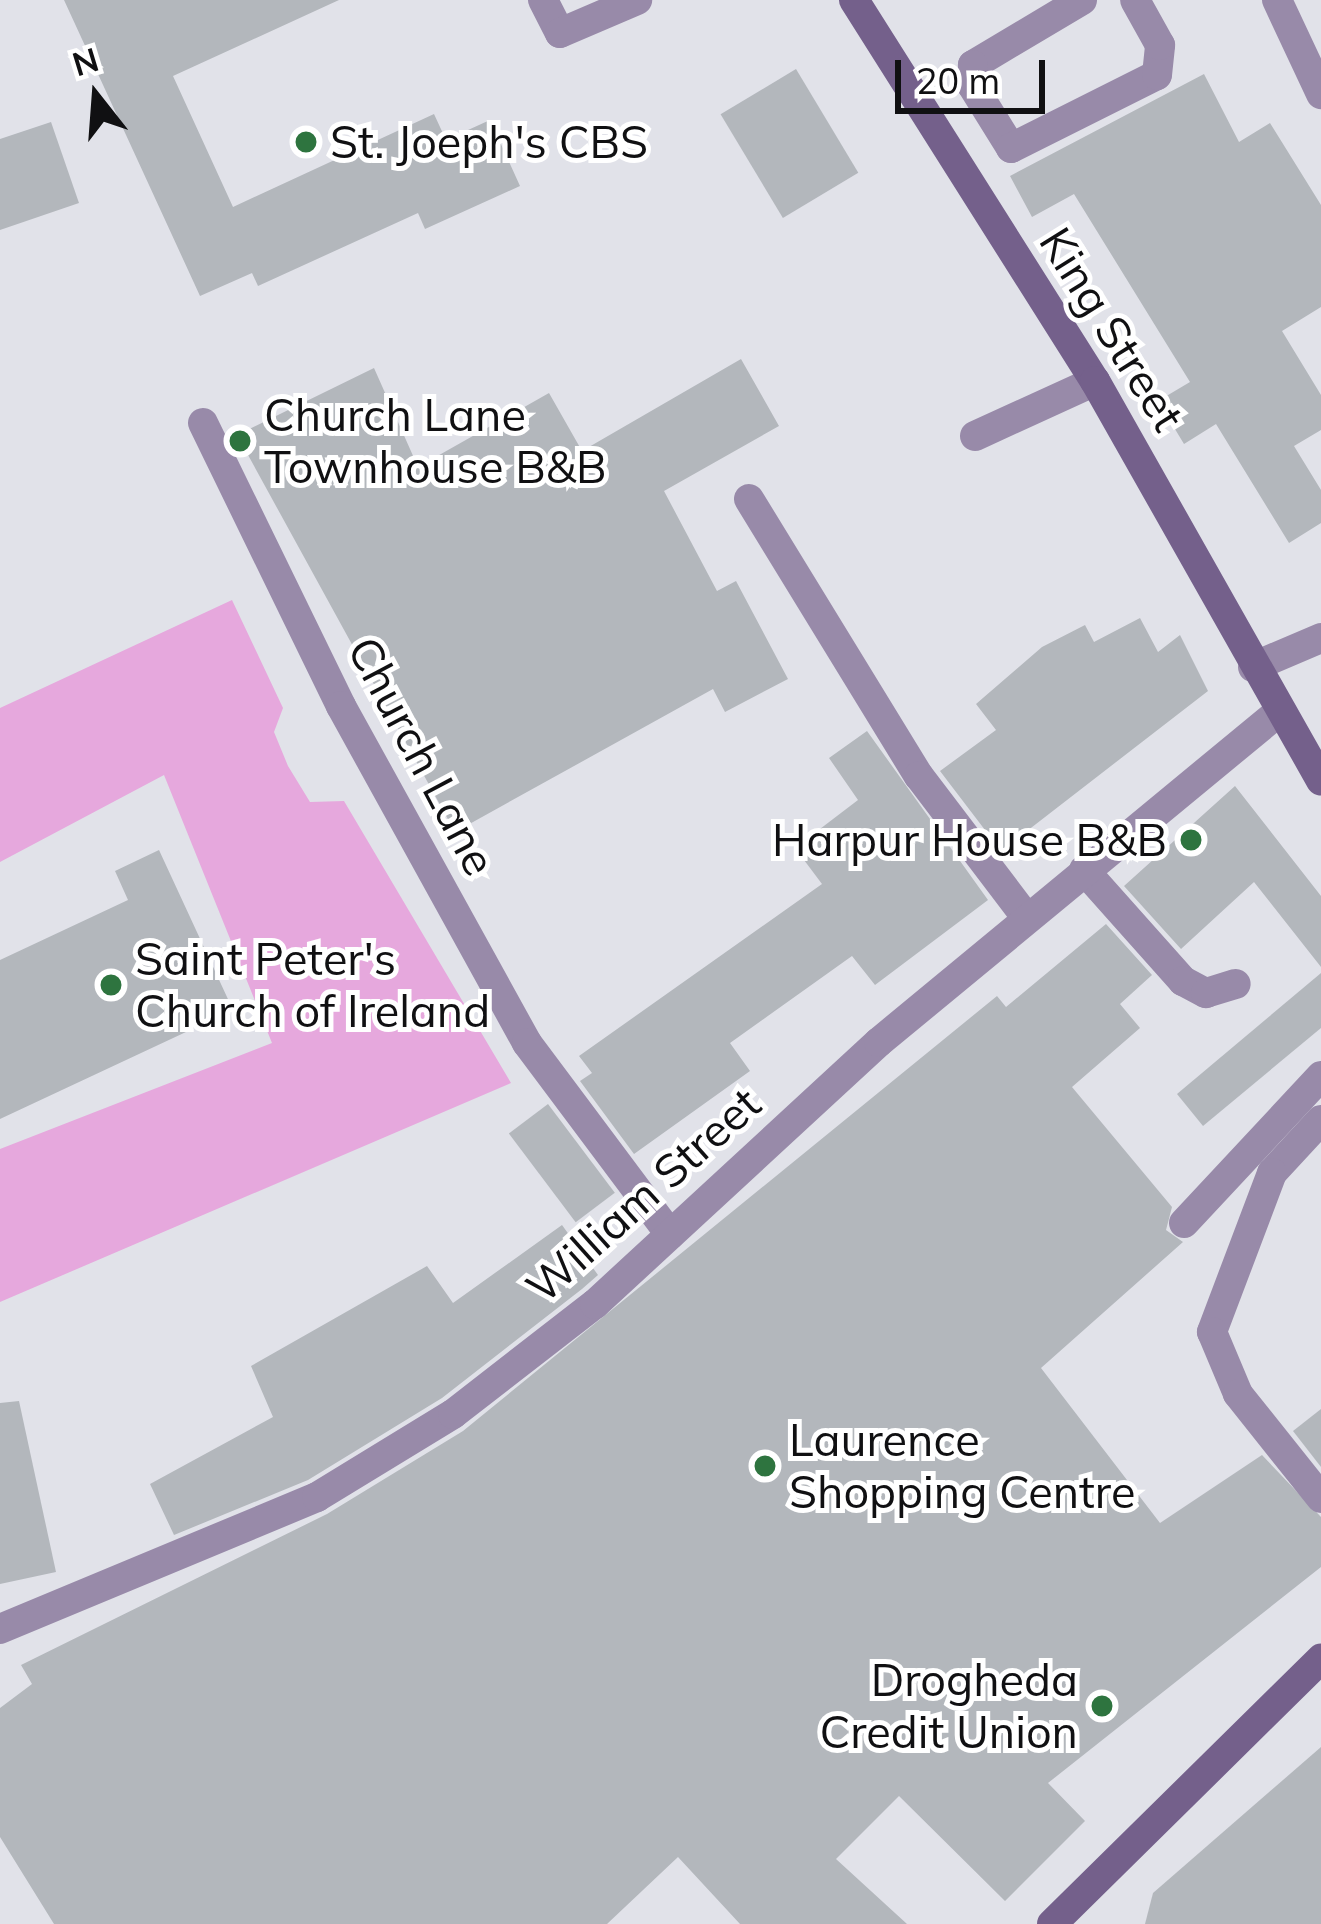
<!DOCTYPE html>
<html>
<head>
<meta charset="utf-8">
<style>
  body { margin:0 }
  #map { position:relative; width:1321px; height:1924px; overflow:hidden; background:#e1e2e9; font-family:Mulish,sans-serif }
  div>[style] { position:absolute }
  .green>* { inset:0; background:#e6a8dd }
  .building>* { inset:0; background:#b3b7bc; transform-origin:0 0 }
  .lane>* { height:30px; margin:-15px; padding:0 15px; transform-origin:15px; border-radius:15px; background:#988aa9 }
  .street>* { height:30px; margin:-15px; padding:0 15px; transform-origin:15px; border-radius:15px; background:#988aa9 }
  .secondary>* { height:30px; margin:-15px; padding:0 15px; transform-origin:15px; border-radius:15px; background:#74608b }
  .dots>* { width:33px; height:33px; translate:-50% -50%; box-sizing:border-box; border:6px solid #fff; border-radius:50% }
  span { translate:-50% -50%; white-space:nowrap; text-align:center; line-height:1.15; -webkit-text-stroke:10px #fff; paint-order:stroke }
  .poi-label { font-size:45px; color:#101012 }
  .left { translate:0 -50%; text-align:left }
  .right { translate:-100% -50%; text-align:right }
  .street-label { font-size:45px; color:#101012 }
  .north { position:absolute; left:36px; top:36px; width:120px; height:120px; -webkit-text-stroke:9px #fff; paint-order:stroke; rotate:343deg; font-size:33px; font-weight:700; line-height:48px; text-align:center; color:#101012 }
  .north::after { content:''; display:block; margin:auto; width:42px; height:54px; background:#101012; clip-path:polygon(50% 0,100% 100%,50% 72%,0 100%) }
  .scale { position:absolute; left:895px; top:60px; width:150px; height:54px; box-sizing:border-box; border:6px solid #101012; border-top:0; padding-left:15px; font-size:36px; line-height:42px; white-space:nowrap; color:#101012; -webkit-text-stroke:9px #fff; paint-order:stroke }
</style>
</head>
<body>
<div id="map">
  <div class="green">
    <div style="clip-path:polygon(232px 600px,283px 708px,274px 732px,288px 766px,310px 802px,344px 801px,511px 1083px,0 1302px,0 1149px,272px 1043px,164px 775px,0 862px,0 708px)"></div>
  </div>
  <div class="building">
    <div style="clip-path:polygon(64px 0,339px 0,173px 76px,233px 207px,434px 114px,446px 140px,490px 120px,520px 186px,425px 229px,418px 213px,258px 286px,252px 273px,200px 296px)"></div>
    <div style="left:796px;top:69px;width:121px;height:88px;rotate:59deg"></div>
    <div style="clip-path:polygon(1204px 74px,1239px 142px,1270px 123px,1321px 205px,1321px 307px,1282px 331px,1321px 395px,1321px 430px,1294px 446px,1321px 490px,1321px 523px,1289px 543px,1216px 424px,1184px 444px,1158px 401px,1190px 382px,1074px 194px,1032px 217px,1010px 176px)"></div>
    <div style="clip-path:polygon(51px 122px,79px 203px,0 230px,0 139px)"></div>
    <div style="clip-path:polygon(741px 359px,779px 426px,664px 491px,717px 591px,736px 581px,788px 679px,725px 712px,713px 689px,455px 832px,237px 435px,374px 368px,418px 467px,549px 393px,582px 451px)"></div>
    <div style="clip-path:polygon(1140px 618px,1158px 652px,1180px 635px,1208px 691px,1001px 851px,940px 771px,996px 730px,976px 704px,1042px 647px,1085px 625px,1094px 642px)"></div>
    <div style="clip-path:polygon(867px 731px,988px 900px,875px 985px,852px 956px,730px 1043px,750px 1071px,634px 1154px,580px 1081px,592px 1073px,579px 1056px,822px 884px,795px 848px,858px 800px,829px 758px)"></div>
    <div style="clip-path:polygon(1235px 786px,1321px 896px,1321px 967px,1254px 882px,1181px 949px,1124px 886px)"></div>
    <div style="clip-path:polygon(159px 850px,233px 1010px,0 1119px,0 960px,128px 900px,115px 871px)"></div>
    <div style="clip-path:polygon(1106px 924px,1152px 975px,1120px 1004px,1140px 1028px,1072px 1087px,1172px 1207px,1166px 1230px,1183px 1242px,1041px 1368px,1160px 1523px,1262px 1455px,1321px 1517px,1321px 1567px,1048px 1783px,1085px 1821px,1005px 1901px,899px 1796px,836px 1859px,907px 1924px,740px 1924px,678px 1857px,607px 1924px,54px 1924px,0 1837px,0 1708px,32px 1684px,21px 1665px,327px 1514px,463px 1431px,997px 996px,1006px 1007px)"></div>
    <div style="clip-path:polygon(1321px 973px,1321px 1028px,1203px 1126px,1177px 1094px)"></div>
    <div style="left:548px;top:1104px;width:111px;height:49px;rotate:53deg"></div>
    <div style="clip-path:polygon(562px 1225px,598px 1275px,582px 1289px,442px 1398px,308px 1480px,174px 1535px,150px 1484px,273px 1417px,251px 1366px,427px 1266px,453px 1303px)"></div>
    <div style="clip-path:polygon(19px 1401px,56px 1572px,0 1584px,0 1403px)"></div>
    <div style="clip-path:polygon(1321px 1409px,1321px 1467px,1293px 1431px)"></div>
    <div style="clip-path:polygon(1321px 1747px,1321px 1924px,1145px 1924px,1153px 1893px)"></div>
  </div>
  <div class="lane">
    <div style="left:543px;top:0;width:37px;rotate:63deg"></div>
    <div style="left:560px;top:33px;width:84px;rotate:-23.2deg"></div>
    <div style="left:1082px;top:0;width:127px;rotate:149.2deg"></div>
    <div style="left:973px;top:65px;width:20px;rotate:93deg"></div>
    <div style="left:972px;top:85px;width:74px;rotate:58.2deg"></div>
    <div style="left:1011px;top:148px;width:163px;rotate:-26.6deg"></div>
    <div style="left:1157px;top:75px;width:30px;rotate:-84deg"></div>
    <div style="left:1160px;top:45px;width:51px;rotate:-119.1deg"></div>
    <div style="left:975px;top:436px;width:132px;rotate:-24.6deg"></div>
    <div style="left:1084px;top:870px;width:149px;rotate:48.3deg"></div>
    <div style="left:1183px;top:981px;width:26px;rotate:28deg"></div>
    <div style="left:1206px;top:993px;width:31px;rotate:-17deg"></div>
    <div style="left:1321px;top:1120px;width:72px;rotate:132.8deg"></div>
    <div style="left:1272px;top:1173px;width:170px;rotate:110.7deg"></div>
    <div style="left:1212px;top:1332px;width:67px;rotate:67.2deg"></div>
    <div style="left:1238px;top:1394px;width:133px;rotate:51.4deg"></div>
    <div style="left:1184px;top:1223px;width:201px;rotate:-47deg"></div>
  </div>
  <div class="street">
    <div style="left:1277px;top:0;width:104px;rotate:64.9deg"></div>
    <div style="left:203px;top:423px;width:315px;rotate:64deg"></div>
    <div style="left:341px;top:706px;width:385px;rotate:61.1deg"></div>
    <div style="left:527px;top:1043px;width:239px;rotate:53.2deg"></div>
    <div style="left:749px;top:499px;width:325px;rotate:58.5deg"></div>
    <div style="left:919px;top:776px;width:177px;rotate:52.8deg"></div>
    <div style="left:1253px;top:667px;width:74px;rotate:-23.1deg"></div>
    <div style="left:0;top:1629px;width:343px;rotate:-22.6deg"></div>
    <div style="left:317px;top:1497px;width:159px;rotate:-31.4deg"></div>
    <div style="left:453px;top:1414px;width:180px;rotate:-37.8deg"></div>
    <div style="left:595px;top:1304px;width:386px;rotate:-42.7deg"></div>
    <div style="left:879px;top:1042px;width:514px;rotate:-39.55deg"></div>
  </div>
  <div class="secondary">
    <div style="left:854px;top:0;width:451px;rotate:57.7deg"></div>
    <div style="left:1095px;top:381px;width:459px;rotate:60.5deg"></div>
    <div style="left:1052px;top:1924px;width:378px;rotate:-44.6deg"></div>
  </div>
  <div class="dots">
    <div style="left:306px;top:142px;background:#2e743f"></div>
    <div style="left:240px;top:441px;background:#2e743f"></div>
    <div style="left:1191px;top:840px;background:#2e743f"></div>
    <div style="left:111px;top:985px;background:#2e743f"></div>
    <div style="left:765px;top:1466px;background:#2e743f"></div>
    <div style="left:1102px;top:1706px;background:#2e743f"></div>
  </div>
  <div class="poi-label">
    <span class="left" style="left:330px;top:142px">St. Joeph's CBS</span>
    <span class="left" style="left:264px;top:441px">Church Lane<br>Townhouse B&amp;B</span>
    <span class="right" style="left:1167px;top:840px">Harpur House B&amp;B</span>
    <span class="left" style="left:135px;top:985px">Saint Peter's<br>Church of Ireland</span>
    <span class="left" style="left:789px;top:1466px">Laurence<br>Shopping Centre</span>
    <span class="right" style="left:1078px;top:1706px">Drogheda<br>Credit Union</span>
  </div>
  <div class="street-label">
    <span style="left:1112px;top:329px;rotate:58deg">King Street</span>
    <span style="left:422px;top:756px;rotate:62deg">Church Lane</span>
    <span style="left:643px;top:1195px;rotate:-42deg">William Street</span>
  </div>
  <div class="north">N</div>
  <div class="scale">20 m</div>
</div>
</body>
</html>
